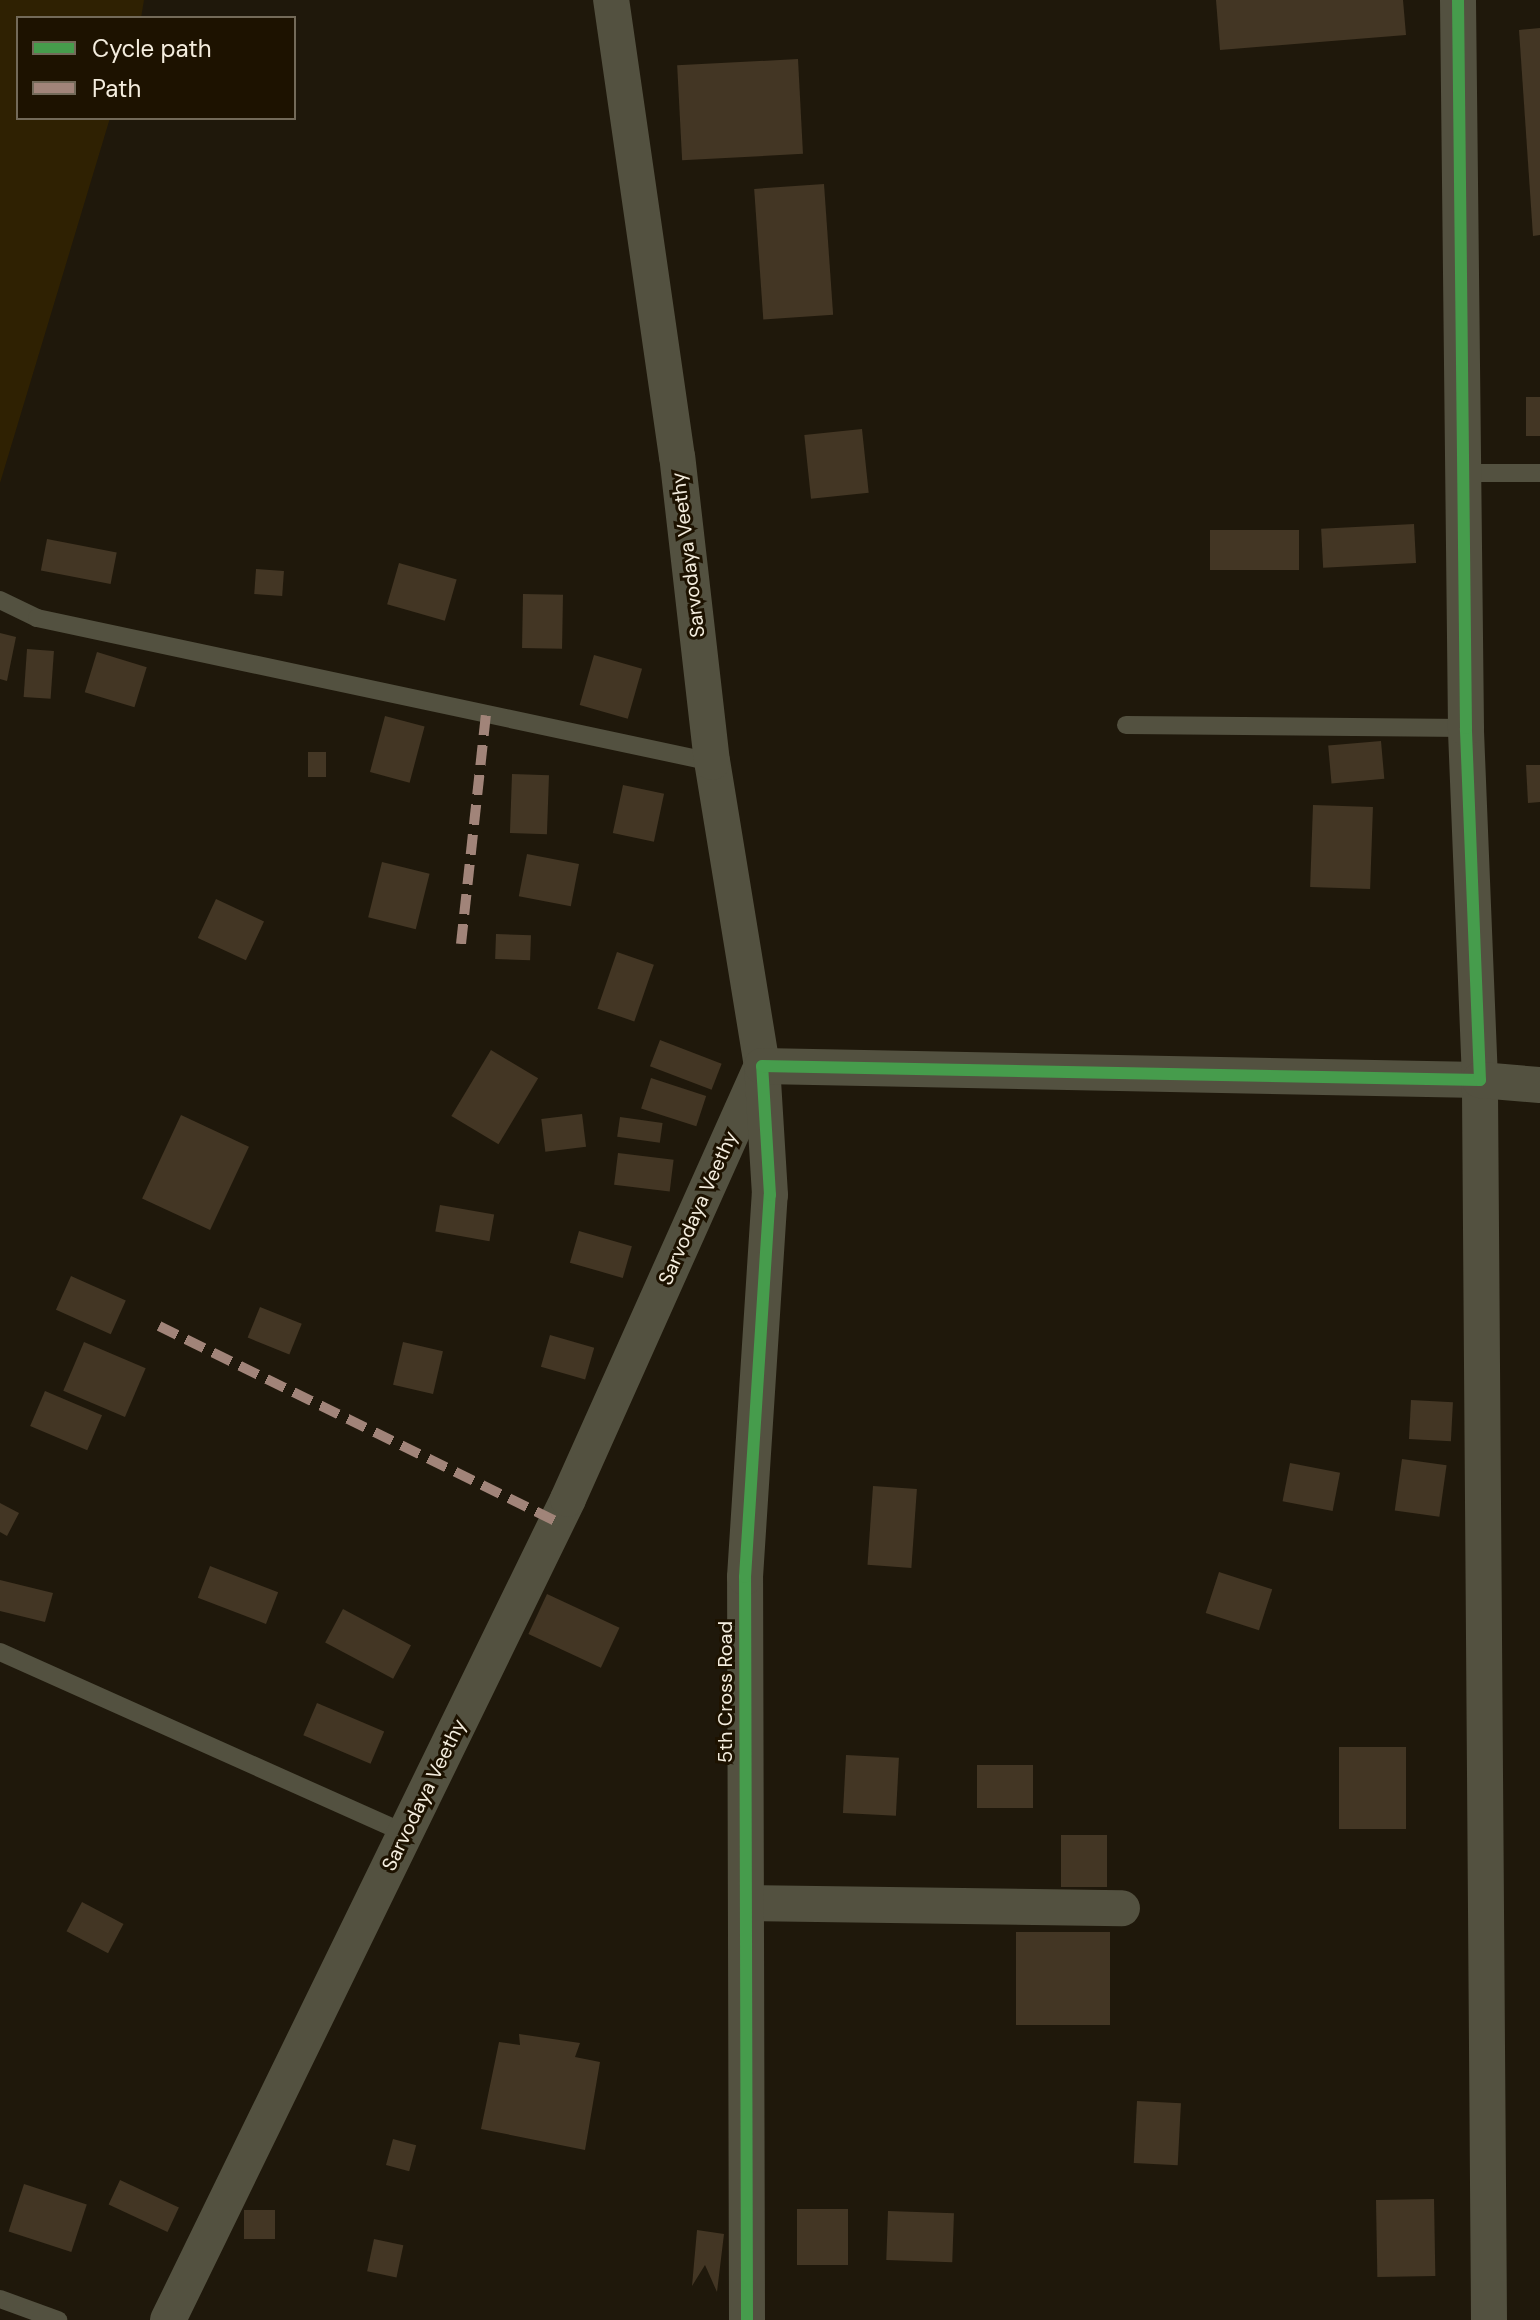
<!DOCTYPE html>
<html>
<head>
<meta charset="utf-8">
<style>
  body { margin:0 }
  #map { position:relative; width:1540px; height:2320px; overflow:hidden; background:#1f180b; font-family:"DM Sans",sans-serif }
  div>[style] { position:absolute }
  .built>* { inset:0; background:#2f2102 }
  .building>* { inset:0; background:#433624; transform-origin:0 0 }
  .service>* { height:18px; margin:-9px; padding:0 9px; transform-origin:9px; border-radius:9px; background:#535140 }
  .minor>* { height:36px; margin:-18px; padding:0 18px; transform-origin:18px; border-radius:18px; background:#535140 }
  .quiet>* { height:10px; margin-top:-5px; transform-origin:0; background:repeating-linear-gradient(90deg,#a18479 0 20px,transparent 0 30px) }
  .cycleway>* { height:12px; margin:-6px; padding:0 6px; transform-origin:6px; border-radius:6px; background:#469c4c }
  span { translate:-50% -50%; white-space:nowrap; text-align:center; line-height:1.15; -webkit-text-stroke:6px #1d1200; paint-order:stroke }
  .street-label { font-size:20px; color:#f4edde }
  .legend { position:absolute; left:16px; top:16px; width:280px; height:104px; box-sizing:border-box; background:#1d1200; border:2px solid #736a59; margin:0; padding:10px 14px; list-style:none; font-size:24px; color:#f4edde }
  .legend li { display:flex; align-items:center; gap:16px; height:40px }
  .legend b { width:40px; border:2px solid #736a59 }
</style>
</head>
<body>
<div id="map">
  <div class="built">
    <div style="clip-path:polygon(0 0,144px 0,141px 18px,18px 18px,18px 118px,110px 118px,0 483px)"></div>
  </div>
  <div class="building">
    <div style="clip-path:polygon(1216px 0,1403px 0,1406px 35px,1220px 50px)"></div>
    <div style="clip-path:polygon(1540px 28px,1540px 235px,1533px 236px,1519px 30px)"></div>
    <div style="left:798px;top:59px;width:95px;height:121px;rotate:87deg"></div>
    <div style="left:824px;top:184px;width:131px;height:70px;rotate:86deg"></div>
    <div style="left:1526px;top:397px;width:14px;height:39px"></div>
    <div style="left:862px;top:429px;width:64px;height:58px;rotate:84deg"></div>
    <div style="left:1414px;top:524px;width:39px;height:93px;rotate:87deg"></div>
    <div style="left:1210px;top:530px;width:89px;height:40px"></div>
    <div style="left:47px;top:539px;width:71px;height:32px;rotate:11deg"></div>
    <div style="left:399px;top:563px;width:60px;height:43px;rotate:16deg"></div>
    <div style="left:256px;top:569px;width:28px;height:25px;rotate:4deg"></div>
    <div style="left:523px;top:594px;width:40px;height:54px;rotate:1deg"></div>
    <div style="clip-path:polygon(0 633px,16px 637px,7px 681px,0 679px)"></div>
    <div style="left:27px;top:649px;width:27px;height:48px;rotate:4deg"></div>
    <div style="left:97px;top:652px;width:52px;height:42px;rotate:17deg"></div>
    <div style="left:594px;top:655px;width:50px;height:52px;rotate:16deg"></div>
    <div style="left:385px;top:716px;width:41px;height:58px;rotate:15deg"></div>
    <div style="left:1381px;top:741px;width:38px;height:53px;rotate:85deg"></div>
    <div style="left:308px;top:752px;width:18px;height:25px"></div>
    <div style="clip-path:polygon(1526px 765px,1540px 765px,1540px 802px,1528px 803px)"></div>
    <div style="left:512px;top:774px;width:37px;height:59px;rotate:2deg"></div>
    <div style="left:623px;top:785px;width:42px;height:49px;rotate:12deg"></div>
    <div style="left:1313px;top:805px;width:60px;height:82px;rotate:2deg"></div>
    <div style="left:527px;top:854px;width:53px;height:43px;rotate:11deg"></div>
    <div style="left:382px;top:862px;width:49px;height:57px;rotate:14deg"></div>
    <div style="left:216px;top:899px;width:53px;height:43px;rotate:25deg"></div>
    <div style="left:496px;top:934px;width:35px;height:25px;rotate:2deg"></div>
    <div style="left:617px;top:952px;width:39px;height:60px;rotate:19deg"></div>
    <div style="left:660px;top:1040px;width:66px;height:28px;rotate:21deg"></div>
    <div style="left:491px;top:1050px;width:55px;height:77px;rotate:31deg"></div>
    <div style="left:651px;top:1078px;width:58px;height:32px;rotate:18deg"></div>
    <div style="left:582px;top:1114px;width:33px;height:41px;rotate:83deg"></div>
    <div style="left:181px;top:1115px;width:75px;height:92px;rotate:25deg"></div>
    <div style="left:620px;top:1117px;width:43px;height:20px;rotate:8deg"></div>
    <div style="left:618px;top:1153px;width:56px;height:32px;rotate:7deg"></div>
    <div style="left:440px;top:1205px;width:55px;height:27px;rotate:10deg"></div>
    <div style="left:579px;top:1231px;width:55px;height:33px;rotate:16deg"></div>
    <div style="left:71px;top:1276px;width:60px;height:37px;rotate:24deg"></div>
    <div style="left:260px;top:1307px;width:45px;height:33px;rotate:22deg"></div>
    <div style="left:550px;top:1335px;width:46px;height:33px;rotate:16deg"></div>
    <div style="left:84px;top:1342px;width:67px;height:53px;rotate:23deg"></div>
    <div style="left:403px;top:1342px;width:41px;height:44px;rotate:13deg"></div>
    <div style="left:45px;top:1391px;width:62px;height:38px;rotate:23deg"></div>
    <div style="left:1411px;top:1400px;width:42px;height:39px;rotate:3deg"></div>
    <div style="left:1402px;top:1459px;width:45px;height:52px;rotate:8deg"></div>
    <div style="left:1290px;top:1463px;width:51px;height:39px;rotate:11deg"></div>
    <div style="left:873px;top:1486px;width:44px;height:79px;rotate:4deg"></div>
    <div style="clip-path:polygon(0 1503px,19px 1513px,7px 1536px,0 1532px)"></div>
    <div style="left:210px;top:1566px;width:73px;height:34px;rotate:21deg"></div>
    <div style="left:1219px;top:1572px;width:56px;height:43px;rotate:18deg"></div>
    <div style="clip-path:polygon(0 1580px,53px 1593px,45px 1622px,0 1611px)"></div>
    <div style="left:547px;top:1594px;width:80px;height:44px;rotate:25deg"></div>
    <div style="left:343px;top:1609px;width:77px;height:38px;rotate:28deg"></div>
    <div style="left:317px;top:1703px;width:73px;height:35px;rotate:23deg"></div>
    <div style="left:1339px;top:1747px;width:67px;height:82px"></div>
    <div style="left:846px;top:1755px;width:53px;height:58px;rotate:3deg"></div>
    <div style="left:977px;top:1765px;width:56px;height:43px"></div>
    <div style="left:1061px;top:1835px;width:46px;height:52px"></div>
    <div style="left:82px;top:1902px;width:47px;height:33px;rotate:28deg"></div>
    <div style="left:1016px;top:1932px;width:94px;height:93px"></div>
    <div style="clip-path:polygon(519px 2034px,580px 2043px,575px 2057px,600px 2062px,585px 2150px,481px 2129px,499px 2042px,520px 2045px)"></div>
    <div style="left:1137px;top:2101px;width:44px;height:62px;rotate:3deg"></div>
    <div style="left:393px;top:2139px;width:24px;height:27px;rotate:15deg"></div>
    <div style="left:120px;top:2180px;width:65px;height:27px;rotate:25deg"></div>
    <div style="left:24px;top:2184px;width:66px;height:50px;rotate:18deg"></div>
    <div style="left:1434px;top:2199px;width:77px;height:58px;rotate:89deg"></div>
    <div style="left:797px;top:2209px;width:51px;height:56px"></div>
    <div style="left:244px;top:2210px;width:31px;height:29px"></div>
    <div style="left:888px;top:2211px;width:66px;height:49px;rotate:2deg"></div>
    <div style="clip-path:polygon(697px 2230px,724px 2234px,717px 2292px,705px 2265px,692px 2286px)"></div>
    <div style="left:374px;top:2239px;width:30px;height:33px;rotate:12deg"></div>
  </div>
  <div class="service">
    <div style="left:1463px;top:473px;width:77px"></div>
    <div style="left:0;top:600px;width:41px;rotate:25.9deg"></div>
    <div style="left:37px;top:618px;width:690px;rotate:12.04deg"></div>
    <div style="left:1126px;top:725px;width:340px;rotate:0.5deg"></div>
    <div style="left:0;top:1652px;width:444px;rotate:24.1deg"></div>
    <div style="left:0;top:2299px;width:62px;rotate:19.9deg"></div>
  </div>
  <div class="minor">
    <div style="left:746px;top:1903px;width:376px;rotate:0.8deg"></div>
    <div style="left:168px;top:2320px;width:913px;rotate:-64.02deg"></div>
    <div style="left:568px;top:1499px;width:474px;rotate:-65.9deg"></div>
    <div style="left:762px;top:1066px;width:308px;rotate:-99.3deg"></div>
    <div style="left:712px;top:762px;width:307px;rotate:-96.5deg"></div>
    <div style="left:677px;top:457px;width:462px;rotate:-98.2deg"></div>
    <div style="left:747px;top:2320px;width:743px;rotate:-90.15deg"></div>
    <div style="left:745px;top:1577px;width:383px;rotate:-86.3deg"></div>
    <div style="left:770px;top:1195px;width:129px;rotate:-93.5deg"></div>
    <div style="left:762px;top:1066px;width:718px;rotate:1.12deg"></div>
    <div style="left:1480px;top:1080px;width:352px;rotate:-92.3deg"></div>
    <div style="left:1466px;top:728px;width:728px;rotate:-90.63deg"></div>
    <div style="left:1489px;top:2320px;width:1240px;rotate:-90.42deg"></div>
    <div style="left:1480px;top:1080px;width:60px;rotate:4.8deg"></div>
  </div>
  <div class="quiet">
    <div style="left:461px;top:944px;width:230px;rotate:-83.8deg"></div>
    <div style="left:159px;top:1326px;width:444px;rotate:26.2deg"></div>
  </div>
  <div class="cycleway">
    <div style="left:747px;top:2320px;width:743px;rotate:-90.15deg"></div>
    <div style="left:745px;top:1577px;width:383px;rotate:-86.3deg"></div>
    <div style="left:770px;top:1195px;width:129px;rotate:-93.5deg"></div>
    <div style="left:762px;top:1066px;width:718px;rotate:1.12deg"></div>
    <div style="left:1480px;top:1080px;width:352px;rotate:-92.3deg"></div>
    <div style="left:1466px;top:728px;width:728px;rotate:-90.63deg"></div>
  </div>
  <div class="street-label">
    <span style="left:688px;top:555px;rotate:-97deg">Sarvodaya Veethy</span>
    <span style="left:698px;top:1208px;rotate:-66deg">Sarvodaya Veethy</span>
    <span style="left:725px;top:1692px;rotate:-90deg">5th Cross Road</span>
    <span style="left:424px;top:1795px;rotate:-64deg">Sarvodaya Veethy</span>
  </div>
  <ul class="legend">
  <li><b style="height:10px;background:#469c4c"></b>Cycle path</li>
  <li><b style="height:10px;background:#a18479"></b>Path</li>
  </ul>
</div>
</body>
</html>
